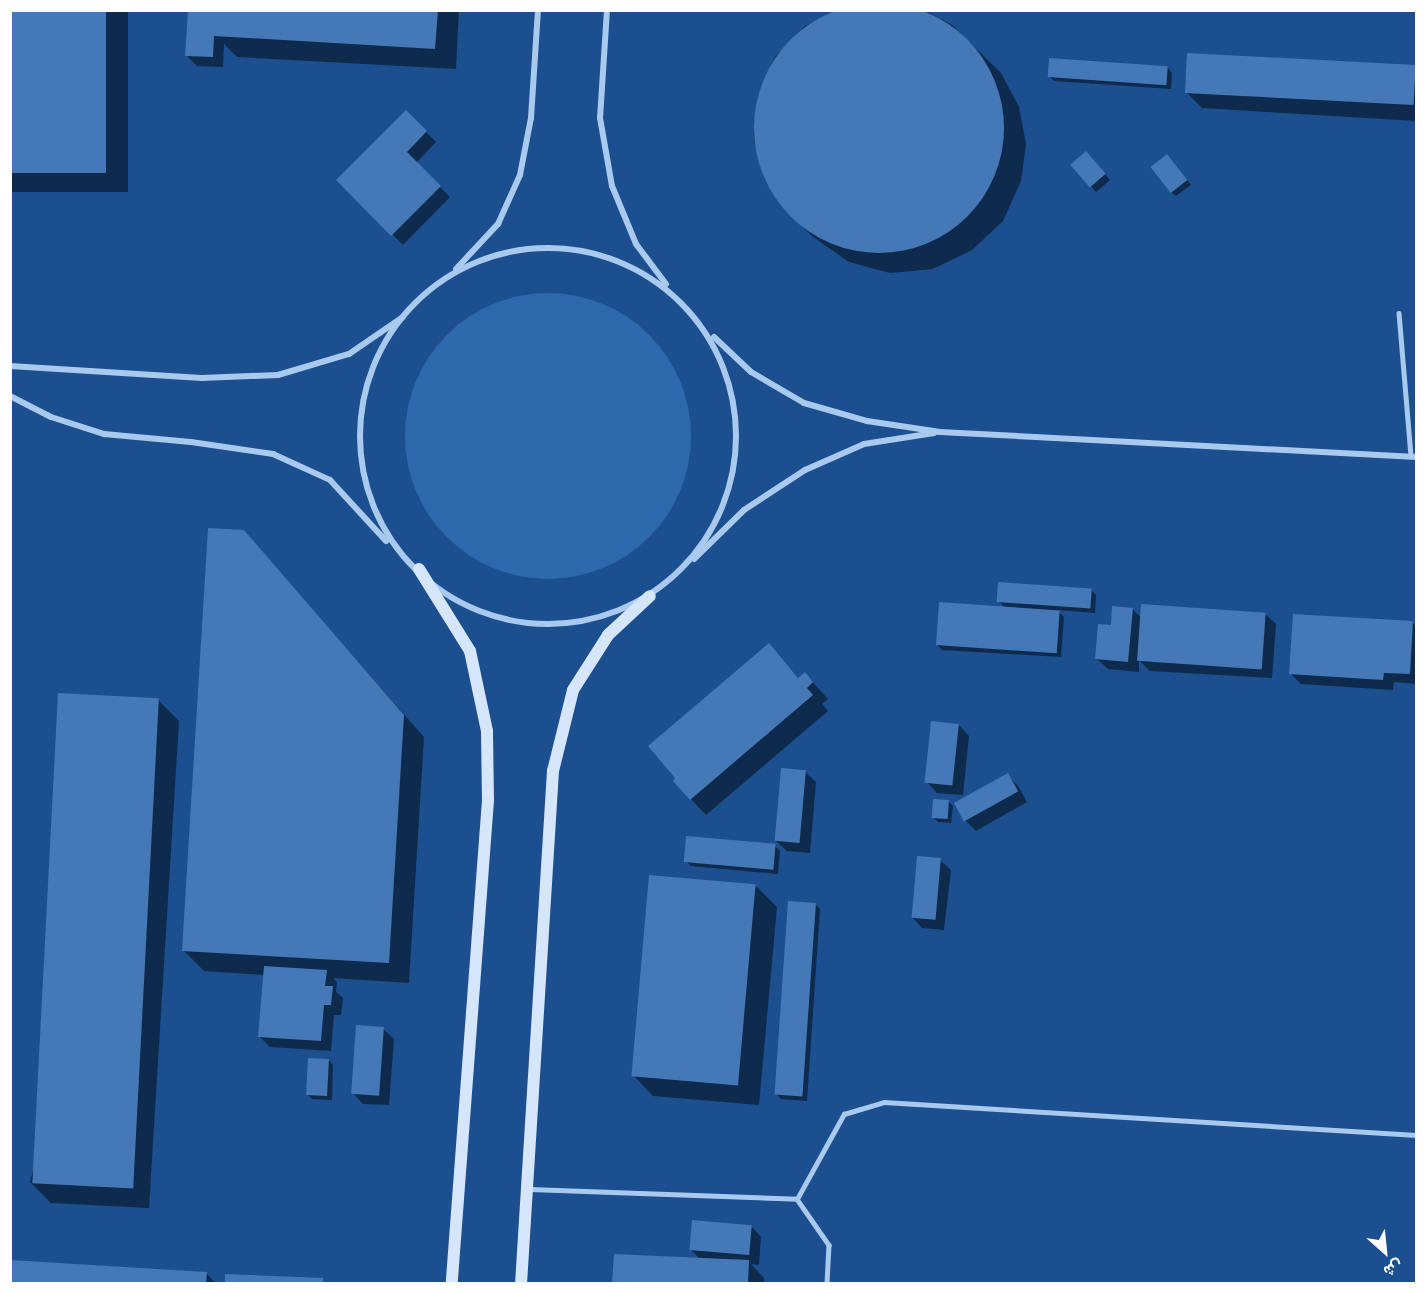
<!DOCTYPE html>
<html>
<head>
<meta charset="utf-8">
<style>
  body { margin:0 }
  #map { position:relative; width:1427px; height:1294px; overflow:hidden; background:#1b4f8f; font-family:"Public Sans",Vazirmatn,sans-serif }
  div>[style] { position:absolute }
  .green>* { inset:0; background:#2e69ad }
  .round { border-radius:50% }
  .shadow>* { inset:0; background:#0007; transform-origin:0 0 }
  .building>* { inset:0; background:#4478b7; transform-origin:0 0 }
  .lane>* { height:4.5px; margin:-2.25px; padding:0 2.25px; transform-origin:2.25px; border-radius:2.25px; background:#a9c9ee }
  .street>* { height:6px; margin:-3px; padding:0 3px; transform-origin:3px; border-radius:3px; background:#a9c9ee }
  .street>.ring { margin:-3px; padding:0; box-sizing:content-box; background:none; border:6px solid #a9c9ee; border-radius:50% }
  .secondary>* { height:12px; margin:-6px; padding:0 6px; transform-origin:6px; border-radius:6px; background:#d6e6fa }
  span { translate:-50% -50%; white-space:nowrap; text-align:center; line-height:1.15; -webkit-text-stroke:4.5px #1b4f8f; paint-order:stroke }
  .frame { position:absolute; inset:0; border:12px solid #fff; pointer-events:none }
  .north { position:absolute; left:1355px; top:1222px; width:60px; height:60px; -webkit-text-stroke:4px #1b4f8f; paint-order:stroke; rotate:153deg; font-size:16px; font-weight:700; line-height:24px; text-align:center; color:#fff }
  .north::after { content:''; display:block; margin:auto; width:21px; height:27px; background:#fff; clip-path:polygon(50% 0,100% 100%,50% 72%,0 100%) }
</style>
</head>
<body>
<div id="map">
  <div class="green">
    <div class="round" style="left:405px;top:293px;width:286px;height:286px"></div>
  </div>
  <div class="shadow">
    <div style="left:10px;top:10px;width:118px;height:182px"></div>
    <div style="clip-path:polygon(189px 10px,459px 10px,456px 69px,237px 57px,224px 44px,223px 67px,197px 66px,186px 55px)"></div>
    <div style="clip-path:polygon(837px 10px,924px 10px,952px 25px,1001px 73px,1019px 107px,1026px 144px,1021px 181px,1003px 221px,972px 250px,933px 269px,890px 273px,849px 262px,813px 237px,791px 216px,766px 181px,754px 139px,758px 97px,775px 57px,805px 26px)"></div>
    <div style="clip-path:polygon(1188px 55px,1416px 69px,1416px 121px,1202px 108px,1186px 92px)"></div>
    <div style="clip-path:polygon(1168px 68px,1172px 73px,1171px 89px,1054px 81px,1049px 76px)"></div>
    <div style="clip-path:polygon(406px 112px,436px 142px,416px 163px,450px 197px,403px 245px,338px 180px)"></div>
    <div style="clip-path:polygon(1090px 157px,1110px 180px,1096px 192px,1072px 164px)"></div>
    <div style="clip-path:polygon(1172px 161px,1191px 185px,1176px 196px,1171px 192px)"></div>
    <div style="clip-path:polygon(243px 532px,424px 737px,409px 983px,333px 978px,337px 982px,336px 992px,343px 998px,341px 1015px,334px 1015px,331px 1051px,270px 1047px,259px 1036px,264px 975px,204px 971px,183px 950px)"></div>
    <div style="clip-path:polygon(1091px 590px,1096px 595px,1095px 613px,1057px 610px,1064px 617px,1061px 657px,942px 650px,937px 645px,1006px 609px,999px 601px)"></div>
    <div style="clip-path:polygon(1132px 609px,1142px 618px,1265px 614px,1276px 624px,1272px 678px,1150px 671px,1139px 660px,1139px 672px,1108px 669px,1097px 659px,1112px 627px)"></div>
    <div style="clip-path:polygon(1413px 623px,1416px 626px,1416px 684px,1394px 682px,1393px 690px,1301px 684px,1291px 674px)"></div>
    <div style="clip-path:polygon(769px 645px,799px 679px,805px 674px,828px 699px,822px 704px,828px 711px,706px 815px,691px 799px)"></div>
    <div style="clip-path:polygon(158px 700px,179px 721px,149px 1208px,51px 1203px,30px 1182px)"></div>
    <div style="clip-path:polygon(959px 725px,969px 736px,963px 795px,937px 793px,927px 782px)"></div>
    <div style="clip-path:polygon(805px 772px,816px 782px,810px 853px,787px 851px,776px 841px)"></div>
    <div style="clip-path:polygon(1007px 775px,1018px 786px,1027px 802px,976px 831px,965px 820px,956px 805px)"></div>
    <div style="clip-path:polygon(948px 801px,953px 806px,951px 823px,938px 822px,933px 817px)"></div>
    <div style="clip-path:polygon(775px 846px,780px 851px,778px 874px,691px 866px,686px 861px)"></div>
    <div style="clip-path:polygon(940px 860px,951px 870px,944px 930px,922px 928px,912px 917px)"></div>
    <div style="clip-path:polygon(756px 886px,777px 907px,759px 1105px,653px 1096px,633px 1075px)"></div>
    <div style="clip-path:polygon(815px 904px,820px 909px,807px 1101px,781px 1099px,776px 1094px)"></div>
    <div style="clip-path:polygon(383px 1029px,394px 1039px,389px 1105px,363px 1104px,353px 1093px)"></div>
    <div style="clip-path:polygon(329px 1060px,333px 1065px,332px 1100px,312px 1099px,307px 1094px)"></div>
    <div style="clip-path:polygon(751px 1226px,761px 1237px,759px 1265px,751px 1264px,764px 1278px,764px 1284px,614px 1284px,701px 1260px,691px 1250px)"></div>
    <div style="clip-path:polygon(206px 1273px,216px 1284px,10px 1284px)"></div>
  </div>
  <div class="building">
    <div class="round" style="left:754px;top:3px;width:250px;height:250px"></div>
    <div style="left:10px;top:10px;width:96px;height:163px"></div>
    <div style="clip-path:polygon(188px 10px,438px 10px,435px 49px,214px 36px,213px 57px,185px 56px)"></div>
    <div style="left:1187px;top:53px;width:229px;height:40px;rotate:3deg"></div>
    <div style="left:1049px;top:58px;width:119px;height:19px;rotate:4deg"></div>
    <div style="clip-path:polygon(406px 110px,427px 131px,407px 152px,441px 186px,391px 236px,336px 180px)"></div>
    <div style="left:1086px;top:151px;width:30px;height:21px;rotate:49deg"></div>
    <div style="left:1167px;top:154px;width:33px;height:21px;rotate:52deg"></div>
    <div style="clip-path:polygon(208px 528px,244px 530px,404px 715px,389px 963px,182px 951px)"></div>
    <div style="left:998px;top:582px;width:94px;height:20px;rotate:4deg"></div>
    <div style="left:939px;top:602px;width:121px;height:43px;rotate:4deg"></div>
    <div style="left:1141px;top:604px;width:125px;height:57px;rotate:4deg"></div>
    <div style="clip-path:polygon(1112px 606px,1133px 608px,1128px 662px,1095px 659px,1098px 624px,1111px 625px)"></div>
    <div style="clip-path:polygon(1293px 614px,1413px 621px,1410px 674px,1384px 673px,1383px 680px,1289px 674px)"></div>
    <div style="clip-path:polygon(769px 643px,798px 678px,805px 672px,813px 682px,807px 688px,813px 695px,690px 800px,673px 781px,675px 778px,648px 746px)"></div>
    <div style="left:58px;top:693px;width:101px;height:491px;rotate:3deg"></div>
    <div style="left:931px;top:721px;width:28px;height:62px;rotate:6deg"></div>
    <div style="left:781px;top:768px;width:25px;height:73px;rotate:5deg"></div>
    <div style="left:1008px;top:773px;width:21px;height:62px;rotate:61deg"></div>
    <div style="left:933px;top:799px;width:16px;height:19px;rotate:4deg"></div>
    <div style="left:686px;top:836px;width:90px;height:26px;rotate:5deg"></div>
    <div style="left:917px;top:856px;width:24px;height:62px;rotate:5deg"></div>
    <div style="left:649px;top:875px;width:107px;height:202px;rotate:5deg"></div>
    <div style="left:788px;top:901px;width:28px;height:194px;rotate:4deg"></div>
    <div style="clip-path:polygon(264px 966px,327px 970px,325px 986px,333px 986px,331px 1005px,324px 1005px,321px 1041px,258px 1037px)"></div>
    <div style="left:356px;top:1025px;width:28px;height:69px;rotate:4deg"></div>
    <div style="left:308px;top:1058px;width:21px;height:37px;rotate:3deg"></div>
    <div style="left:692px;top:1220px;width:60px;height:30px;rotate:5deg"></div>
    <div style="clip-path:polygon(614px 1254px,749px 1260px,748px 1284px,612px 1284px)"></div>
    <div style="clip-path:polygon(10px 1260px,207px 1272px,206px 1284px,10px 1284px)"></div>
    <div style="clip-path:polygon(225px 1274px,323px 1278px,323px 1284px,225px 1284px)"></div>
  </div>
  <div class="lane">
    <div style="left:1399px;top:313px;width:144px;rotate:85.2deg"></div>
    <div style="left:530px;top:1189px;width:267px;rotate:2.1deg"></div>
    <div style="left:797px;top:1199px;width:97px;rotate:-61.1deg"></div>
    <div style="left:844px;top:1114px;width:42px;rotate:-16.7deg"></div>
    <div style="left:884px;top:1102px;width:533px;rotate:3.55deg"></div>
    <div style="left:797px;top:1199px;width:56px;rotate:55.2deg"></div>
    <div style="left:829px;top:1245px;width:39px;rotate:93deg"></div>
  </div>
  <div class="street">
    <div style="left:607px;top:10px;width:108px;rotate:93.7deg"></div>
    <div style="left:600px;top:118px;width:69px;rotate:80deg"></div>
    <div style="left:612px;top:186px;width:63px;rotate:67.5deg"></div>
    <div style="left:636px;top:244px;width:50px;rotate:53.1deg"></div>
    <div class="ring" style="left:360px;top:248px;width:370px;height:370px"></div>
    <div style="left:456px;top:269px;width:62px;rotate:-47deg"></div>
    <div style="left:498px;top:224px;width:54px;rotate:-65.8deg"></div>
    <div style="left:520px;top:175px;width:58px;rotate:-79.1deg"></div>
    <div style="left:531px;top:118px;width:108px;rotate:-86.3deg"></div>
    <div style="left:714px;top:337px;width:51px;rotate:43.4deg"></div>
    <div style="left:751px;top:372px;width:61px;rotate:30.3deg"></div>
    <div style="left:804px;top:403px;width:66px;rotate:15.9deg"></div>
    <div style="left:867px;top:421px;width:74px;rotate:8.6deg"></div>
    <div style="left:940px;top:432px;width:477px;rotate:3deg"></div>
    <div style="left:10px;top:366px;width:192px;rotate:3.6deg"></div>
    <div style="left:202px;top:378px;width:76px;rotate:-2.3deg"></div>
    <div style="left:278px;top:375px;width:74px;rotate:-16.5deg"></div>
    <div style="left:349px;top:354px;width:65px;rotate:-34.4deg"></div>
    <div style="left:10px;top:396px;width:46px;rotate:27.1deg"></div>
    <div style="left:51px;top:417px;width:56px;rotate:17.8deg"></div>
    <div style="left:104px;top:434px;width:87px;rotate:5.3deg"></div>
    <div style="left:191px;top:442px;width:83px;rotate:8.3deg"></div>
    <div style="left:273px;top:454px;width:63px;rotate:24.5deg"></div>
    <div style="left:330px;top:480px;width:83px;rotate:47.4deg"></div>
    <div style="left:694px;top:559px;width:70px;rotate:-44.4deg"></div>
    <div style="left:744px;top:510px;width:73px;rotate:-33.3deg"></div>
    <div style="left:805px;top:470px;width:64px;rotate:-23.8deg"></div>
    <div style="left:864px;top:444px;width:71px;rotate:-8.9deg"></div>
  </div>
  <div class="secondary">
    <div style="left:419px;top:569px;width:97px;rotate:58.1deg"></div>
    <div style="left:470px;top:651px;width:82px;rotate:78deg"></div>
    <div style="left:487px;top:731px;width:69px;rotate:89.2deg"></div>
    <div style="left:488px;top:800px;width:485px;rotate:94.3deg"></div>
    <div style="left:521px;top:1284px;width:514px;rotate:-86.43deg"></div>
    <div style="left:553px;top:771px;width:83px;rotate:-76.1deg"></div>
    <div style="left:573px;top:690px;width:65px;rotate:-57.5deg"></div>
    <div style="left:608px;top:635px;width:57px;rotate:-42.9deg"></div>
  </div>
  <div class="frame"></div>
  <div class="north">ش</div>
</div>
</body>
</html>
